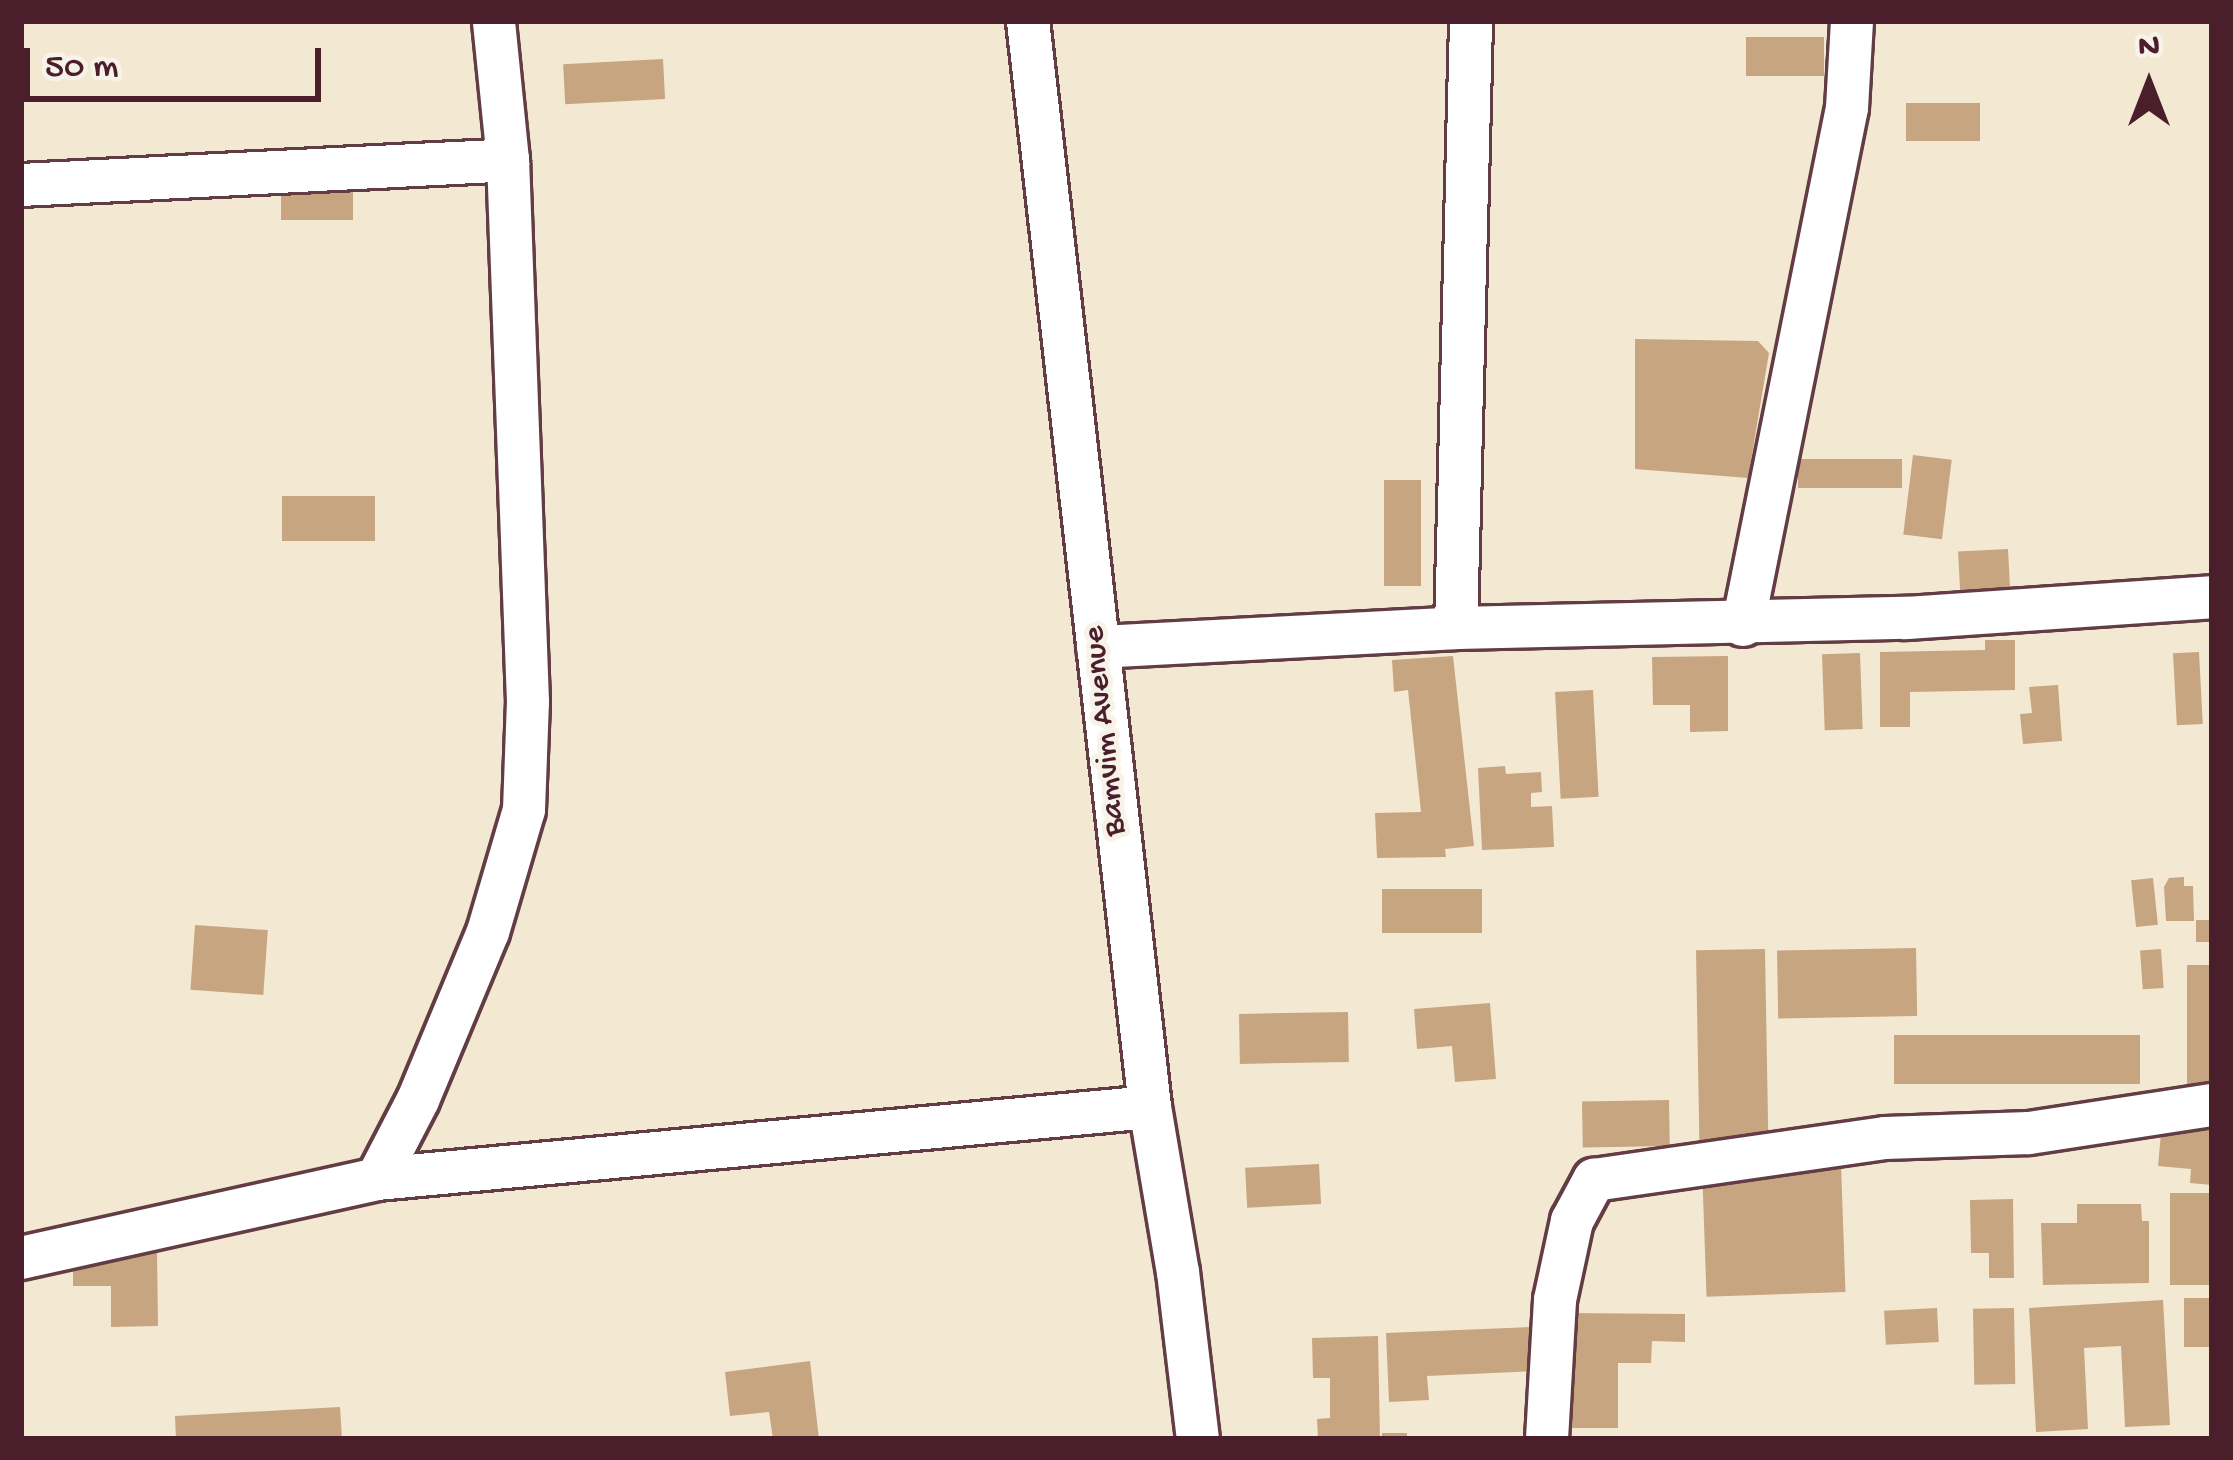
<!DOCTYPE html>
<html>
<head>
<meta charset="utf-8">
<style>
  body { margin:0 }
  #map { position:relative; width:2233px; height:1460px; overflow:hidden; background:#f3e9d3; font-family:"Gochi Hand",sans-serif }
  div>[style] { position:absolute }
  .building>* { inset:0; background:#c7a581; transform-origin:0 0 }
  .roads { filter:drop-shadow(3px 0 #633d44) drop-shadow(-3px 0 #633d44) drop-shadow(0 3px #633d44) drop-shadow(0 -3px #633d44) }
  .minor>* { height:42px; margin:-21px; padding:0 21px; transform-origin:21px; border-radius:21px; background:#fff }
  span { translate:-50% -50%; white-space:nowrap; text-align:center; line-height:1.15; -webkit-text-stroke:10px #f7f3e8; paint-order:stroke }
  .street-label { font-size:33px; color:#4a1f2b }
  .frame { position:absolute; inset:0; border:24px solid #4a1f2b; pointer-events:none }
  .north { position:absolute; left:2089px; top:24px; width:120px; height:120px; -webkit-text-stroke:9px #f7f3e8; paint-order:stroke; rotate:0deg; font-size:33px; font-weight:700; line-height:48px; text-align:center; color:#4a1f2b }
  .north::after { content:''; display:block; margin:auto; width:42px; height:54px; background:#4a1f2b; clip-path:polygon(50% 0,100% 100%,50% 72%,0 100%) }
  .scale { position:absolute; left:24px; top:48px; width:297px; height:54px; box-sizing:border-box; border:6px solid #4a1f2b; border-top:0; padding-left:15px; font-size:36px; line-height:42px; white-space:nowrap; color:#4a1f2b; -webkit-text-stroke:9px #f7f3e8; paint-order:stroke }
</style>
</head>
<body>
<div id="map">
  <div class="building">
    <div style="left:1746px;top:37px;width:78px;height:39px"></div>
    <div style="left:663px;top:59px;width:40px;height:100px;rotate:87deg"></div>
    <div style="left:1906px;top:103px;width:74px;height:38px"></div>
    <div style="left:353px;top:180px;width:40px;height:72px;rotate:90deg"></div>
    <div style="clip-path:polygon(1635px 339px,1758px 341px,1769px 353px,1748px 478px,1635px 469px)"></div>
    <div style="left:1913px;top:455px;width:39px;height:80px;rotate:7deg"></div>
    <div style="left:1798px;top:459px;width:104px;height:29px"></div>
    <div style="left:1384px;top:480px;width:37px;height:106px"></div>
    <div style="left:375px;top:496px;width:45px;height:93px;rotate:90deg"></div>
    <div style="left:2008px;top:549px;width:45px;height:50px;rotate:87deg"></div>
    <div style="clip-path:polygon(1985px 640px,2015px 640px,2015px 690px,1910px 692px,1910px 727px,1880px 727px,1880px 652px,1985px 650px)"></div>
    <div style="left:2199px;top:652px;width:72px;height:26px;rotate:87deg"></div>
    <div style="left:1860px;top:653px;width:76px;height:38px;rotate:88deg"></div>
    <div style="clip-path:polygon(1453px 656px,1474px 846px,1445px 849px,1446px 857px,1377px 858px,1375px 813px,1421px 812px,1408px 690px,1394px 692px,1392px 660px)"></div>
    <div style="clip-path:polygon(1728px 656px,1728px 731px,1690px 732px,1690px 705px,1653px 705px,1652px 657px)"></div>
    <div style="clip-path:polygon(2058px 685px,2062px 741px,2023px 744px,2020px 714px,2032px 713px,2029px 687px)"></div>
    <div style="left:1593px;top:690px;width:107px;height:38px;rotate:87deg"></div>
    <div style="clip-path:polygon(1505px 766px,1506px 774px,1541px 772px,1542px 792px,1531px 793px,1531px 807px,1552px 806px,1554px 847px,1482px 850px,1478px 768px)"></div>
    <div style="clip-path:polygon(2184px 877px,2184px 886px,2193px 886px,2194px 921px,2166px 921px,2164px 887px,2169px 878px)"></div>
    <div style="left:2153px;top:878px;width:47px;height:22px;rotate:84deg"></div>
    <div style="left:1382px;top:889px;width:100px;height:44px"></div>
    <div style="left:2196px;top:920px;width:16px;height:22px"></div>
    <div style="left:195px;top:925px;width:73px;height:65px;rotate:4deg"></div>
    <div style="left:1916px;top:948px;width:68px;height:139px;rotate:89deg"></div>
    <div style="left:1765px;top:949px;width:192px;height:69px;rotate:89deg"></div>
    <div style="left:2161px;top:949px;width:39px;height:21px;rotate:86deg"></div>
    <div style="left:2187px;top:965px;width:25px;height:119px"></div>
    <div style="clip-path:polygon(1490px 1003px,1496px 1079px,1455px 1082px,1452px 1046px,1417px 1049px,1414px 1009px)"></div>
    <div style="left:1348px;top:1012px;width:50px;height:109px;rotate:89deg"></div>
    <div style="left:2140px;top:1035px;width:49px;height:246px;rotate:90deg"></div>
    <div style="left:1669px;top:1100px;width:46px;height:87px;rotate:89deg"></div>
    <div style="clip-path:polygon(2162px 1122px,2212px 1130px,2212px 1185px,2190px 1183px,2191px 1169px,2158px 1166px)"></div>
    <div style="left:1319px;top:1164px;width:40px;height:74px;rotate:87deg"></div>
    <div style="left:1841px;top:1164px;width:128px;height:139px;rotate:88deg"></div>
    <div style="left:2212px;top:1193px;width:92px;height:42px;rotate:90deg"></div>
    <div style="clip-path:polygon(2013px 1199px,2014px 1278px,1989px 1278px,1989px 1253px,1971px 1253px,1970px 1200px)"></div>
    <div style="clip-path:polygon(2077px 1204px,2141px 1204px,2142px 1221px,2149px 1221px,2149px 1283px,2043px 1285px,2041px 1223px,2077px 1223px)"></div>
    <div style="clip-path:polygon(73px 1248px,157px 1248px,158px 1326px,111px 1327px,111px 1286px,73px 1286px)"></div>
    <div style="left:2212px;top:1298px;width:49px;height:28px;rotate:90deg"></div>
    <div style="clip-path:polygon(2163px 1300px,2170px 1425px,2125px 1427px,2121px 1346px,2084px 1348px,2088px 1429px,2036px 1432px,2029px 1308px)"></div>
    <div style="left:1937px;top:1308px;width:34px;height:53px;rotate:87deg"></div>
    <div style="left:2014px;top:1308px;width:76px;height:41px;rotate:89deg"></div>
    <div style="clip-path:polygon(1565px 1313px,1685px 1314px,1685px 1342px,1652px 1341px,1651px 1363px,1618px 1363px,1618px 1428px,1564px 1428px)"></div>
    <div style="clip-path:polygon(1533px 1327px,1535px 1371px,1427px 1376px,1429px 1400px,1389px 1402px,1386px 1333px)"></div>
    <div style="clip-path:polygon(1378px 1336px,1380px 1439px,1318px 1439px,1317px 1419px,1330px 1418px,1330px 1378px,1313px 1378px,1312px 1338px)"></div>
    <div style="clip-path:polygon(810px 1361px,819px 1439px,773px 1439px,769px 1412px,730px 1416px,725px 1372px)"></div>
    <div style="clip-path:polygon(340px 1407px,342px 1439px,176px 1439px,175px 1416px)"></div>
    <div style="left:1382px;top:1433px;width:25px;height:6px"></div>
  </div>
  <div class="roads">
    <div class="minor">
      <div style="left:1028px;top:21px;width:1093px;rotate:83.59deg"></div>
      <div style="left:1150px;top:1107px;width:167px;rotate:80.4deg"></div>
      <div style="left:1178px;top:1272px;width:168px;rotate:83.2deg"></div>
      <div style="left:21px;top:185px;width:488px;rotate:-2.9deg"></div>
      <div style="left:1743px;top:625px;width:527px;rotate:-78.63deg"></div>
      <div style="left:1847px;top:108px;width:87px;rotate:-86.7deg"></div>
      <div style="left:1456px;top:628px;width:607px;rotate:-88.58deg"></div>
      <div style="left:1098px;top:647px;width:359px;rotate:-3deg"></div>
      <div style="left:1456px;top:628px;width:450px;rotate:-1.3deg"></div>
      <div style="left:1906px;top:618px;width:307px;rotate:-3.9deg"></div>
      <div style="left:377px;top:1179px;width:89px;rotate:-62.6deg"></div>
      <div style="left:418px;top:1100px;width:182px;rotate:-67.4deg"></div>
      <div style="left:488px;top:932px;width:127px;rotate:-73.6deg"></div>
      <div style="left:524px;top:810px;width:108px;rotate:-87.9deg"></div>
      <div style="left:528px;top:702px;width:542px;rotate:-92.11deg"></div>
      <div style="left:508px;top:160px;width:140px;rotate:-95.8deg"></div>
      <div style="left:21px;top:1258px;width:365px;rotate:-12.5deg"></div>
      <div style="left:377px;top:1179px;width:776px;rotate:-5.32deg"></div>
      <div style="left:1547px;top:1439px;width:139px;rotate:-86.7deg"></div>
      <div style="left:1555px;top:1300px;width:81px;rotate:-77.9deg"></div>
      <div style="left:1572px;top:1221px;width:47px;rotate:-61.8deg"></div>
      <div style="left:1594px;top:1180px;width:294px;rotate:-8.2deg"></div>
      <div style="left:1885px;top:1138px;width:144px;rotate:-2deg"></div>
      <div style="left:2029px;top:1133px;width:185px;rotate:-8.7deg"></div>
    </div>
  </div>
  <div class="street-label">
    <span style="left:1107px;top:731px;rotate:-96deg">Bamvim Avenue</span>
  </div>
  <div class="frame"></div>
  <div class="north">N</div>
  <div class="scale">50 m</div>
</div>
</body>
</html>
